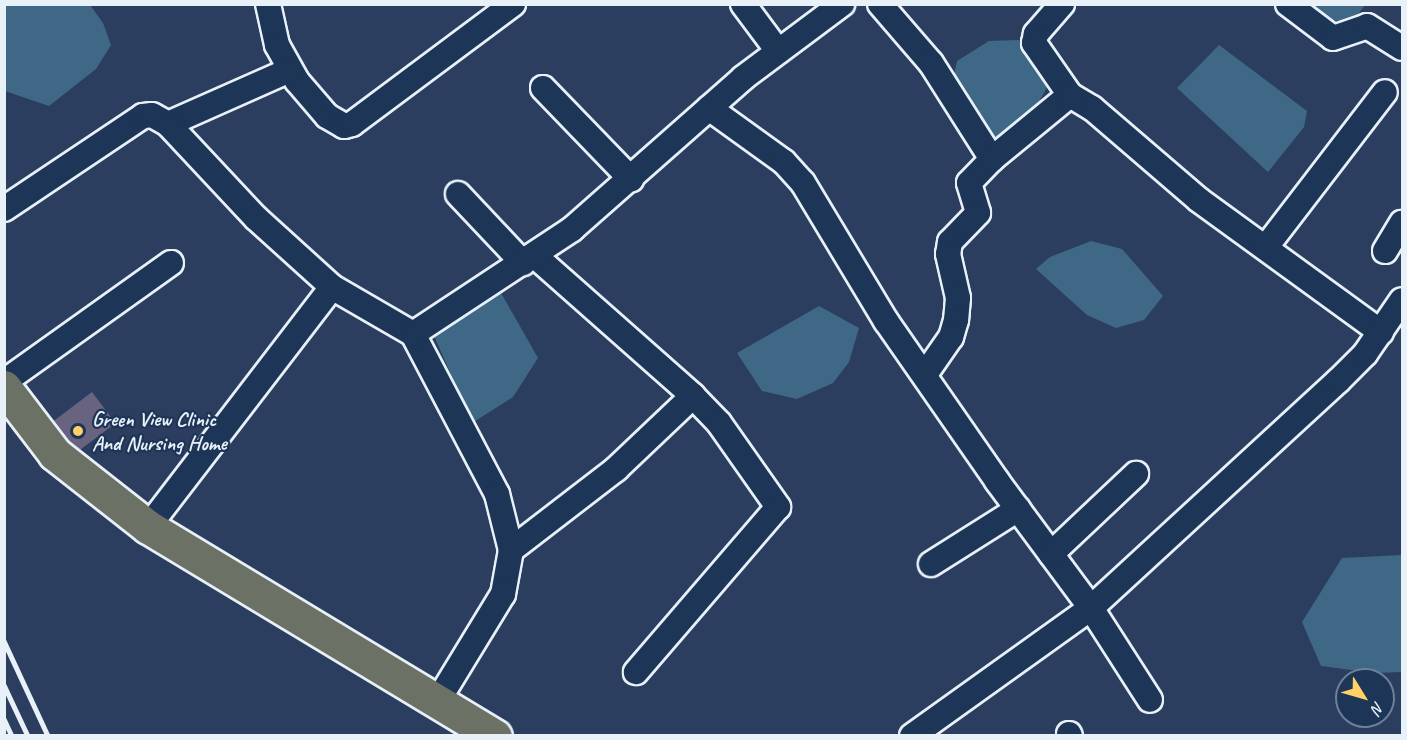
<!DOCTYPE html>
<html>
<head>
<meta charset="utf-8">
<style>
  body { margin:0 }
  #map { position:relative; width:1407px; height:740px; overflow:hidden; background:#2c3e5f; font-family:Caveat,sans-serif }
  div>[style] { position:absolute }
  .water>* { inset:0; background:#3f6887 }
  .building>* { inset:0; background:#68647f; transform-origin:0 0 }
  .roads { filter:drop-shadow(2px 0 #e8f1f8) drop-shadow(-2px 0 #e8f1f8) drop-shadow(0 2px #e8f1f8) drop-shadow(0 -2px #e8f1f8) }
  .street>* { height:24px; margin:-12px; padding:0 12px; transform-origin:12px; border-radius:12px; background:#1d3557 }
  .primary>* { height:33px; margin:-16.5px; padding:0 16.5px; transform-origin:16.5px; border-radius:16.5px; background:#6b7165 }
  .rail>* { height:4.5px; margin:-2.25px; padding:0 2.25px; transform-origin:2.25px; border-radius:2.25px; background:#e8f1f8 }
  .dots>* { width:16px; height:16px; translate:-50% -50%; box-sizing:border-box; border:3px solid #1d3557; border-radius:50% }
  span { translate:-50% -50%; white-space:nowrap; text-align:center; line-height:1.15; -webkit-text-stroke:4.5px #1d3557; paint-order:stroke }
  .poi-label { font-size:21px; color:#e8f1f8; font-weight:700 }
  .left { translate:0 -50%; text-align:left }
  .frame { position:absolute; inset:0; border:6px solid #e8f1f8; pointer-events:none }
  .north { position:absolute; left:1335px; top:668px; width:60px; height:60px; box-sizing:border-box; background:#1d3557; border:2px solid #6e8097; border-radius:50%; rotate:127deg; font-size:16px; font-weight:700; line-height:24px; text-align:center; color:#e8f1f8 }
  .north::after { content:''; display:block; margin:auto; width:21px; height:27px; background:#ffd166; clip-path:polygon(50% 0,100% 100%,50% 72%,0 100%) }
</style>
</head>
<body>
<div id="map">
  <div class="water">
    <div style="clip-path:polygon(5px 4px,90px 5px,103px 23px,111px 45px,96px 69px,49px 106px,5px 91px)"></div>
    <div style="clip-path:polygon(1302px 5px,1365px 5px,1352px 22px,1320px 19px)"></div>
    <div style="clip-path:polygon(1019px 40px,1053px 76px,1032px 115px,990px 145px,951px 90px,957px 61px,989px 41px)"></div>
    <div style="clip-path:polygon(1219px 45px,1307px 111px,1304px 127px,1268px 172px,1177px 88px)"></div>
    <div style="clip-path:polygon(1091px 241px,1122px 249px,1163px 296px,1144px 320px,1116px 328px,1087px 315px,1036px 269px,1050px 257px)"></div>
    <div style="clip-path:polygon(501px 293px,538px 358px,513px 397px,472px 423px,432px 331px)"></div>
    <div style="clip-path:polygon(819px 306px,859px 328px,849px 362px,833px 383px,797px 399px,762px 391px,737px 353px)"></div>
    <div style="clip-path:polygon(1402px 555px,1402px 672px,1375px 673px,1321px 666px,1302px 622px,1342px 558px)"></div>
  </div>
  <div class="building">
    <div style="left:92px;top:392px;width:39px;height:48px;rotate:53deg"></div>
  </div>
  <div class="roads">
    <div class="street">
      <div style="left:268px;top:4px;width:42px;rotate:77.6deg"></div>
      <div style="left:277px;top:45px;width:41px;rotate:60.9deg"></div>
      <div style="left:297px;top:81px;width:46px;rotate:49.4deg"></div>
      <div style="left:327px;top:116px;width:20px;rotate:30deg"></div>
      <div style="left:344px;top:126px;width:8px;rotate:-14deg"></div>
      <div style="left:352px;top:124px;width:201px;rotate:-36.7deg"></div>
      <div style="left:743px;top:4px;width:59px;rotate:53.3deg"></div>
      <div style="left:880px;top:4px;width:78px;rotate:49.2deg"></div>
      <div style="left:931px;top:63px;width:114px;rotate:57.6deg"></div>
      <div style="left:992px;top:159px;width:33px;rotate:134deg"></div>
      <div style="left:969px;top:183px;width:31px;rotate:73deg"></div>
      <div style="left:978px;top:213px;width:40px;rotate:134deg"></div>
      <div style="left:950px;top:242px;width:12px;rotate:99deg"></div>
      <div style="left:948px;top:254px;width:45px;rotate:77.2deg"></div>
      <div style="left:958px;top:298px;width:22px;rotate:95deg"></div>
      <div style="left:956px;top:320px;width:18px;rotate:106deg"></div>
      <div style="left:951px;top:337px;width:44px;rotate:124.8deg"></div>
      <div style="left:1062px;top:4px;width:40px;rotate:131deg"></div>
      <div style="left:1036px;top:34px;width:9px;rotate:103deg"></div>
      <div style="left:1034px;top:43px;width:63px;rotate:55.3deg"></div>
      <div style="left:1288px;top:4px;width:56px;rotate:37.1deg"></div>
      <div style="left:1333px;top:38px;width:36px;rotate:-19deg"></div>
      <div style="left:1367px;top:26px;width:41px;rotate:32.2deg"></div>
      <div style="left:543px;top:88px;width:127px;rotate:46deg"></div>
      <div style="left:709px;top:108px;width:92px;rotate:35.8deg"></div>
      <div style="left:784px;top:162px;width:28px;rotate:48deg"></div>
      <div style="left:803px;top:183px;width:161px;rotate:59deg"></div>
      <div style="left:886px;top:321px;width:195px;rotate:55.2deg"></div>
      <div style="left:997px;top:481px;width:158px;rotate:53.5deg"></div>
      <div style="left:1091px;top:608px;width:109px;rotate:57.3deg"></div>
      <div style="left:168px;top:124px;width:133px;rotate:-23.9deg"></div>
      <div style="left:992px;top:159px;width:101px;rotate:-39.4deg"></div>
      <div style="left:1070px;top:95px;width:26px;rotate:31deg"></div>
      <div style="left:1092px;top:108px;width:141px;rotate:40.7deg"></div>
      <div style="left:1199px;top:200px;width:225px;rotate:36deg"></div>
      <div style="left:458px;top:194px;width:95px;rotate:46.7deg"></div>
      <div style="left:4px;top:209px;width:167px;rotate:-33.8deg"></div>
      <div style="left:143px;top:116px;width:9px;rotate:-6deg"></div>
      <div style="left:152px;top:115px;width:18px;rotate:29deg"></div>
      <div style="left:168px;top:124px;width:129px;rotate:46.9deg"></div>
      <div style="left:256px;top:218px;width:103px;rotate:42.2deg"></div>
      <div style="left:332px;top:287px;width:94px;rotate:30.1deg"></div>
      <div style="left:413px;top:334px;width:181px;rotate:62.3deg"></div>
      <div style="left:497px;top:494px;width:58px;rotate:76deg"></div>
      <div style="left:511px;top:550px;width:45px;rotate:100.3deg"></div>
      <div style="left:503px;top:594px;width:123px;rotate:121.4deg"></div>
      <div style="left:1266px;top:247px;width:195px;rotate:-52.5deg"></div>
      <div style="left:1385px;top:251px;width:33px;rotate:-59deg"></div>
      <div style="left:535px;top:256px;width:211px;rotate:41.5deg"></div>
      <div style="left:693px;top:396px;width:37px;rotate:46deg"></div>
      <div style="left:719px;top:423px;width:103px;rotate:54.9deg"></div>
      <div style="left:778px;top:507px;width:218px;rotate:130.7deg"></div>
      <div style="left:413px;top:334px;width:191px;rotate:-33.4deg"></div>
      <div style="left:572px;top:229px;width:228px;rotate:-41.4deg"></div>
      <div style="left:743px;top:78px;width:124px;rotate:-36.8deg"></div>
      <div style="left:4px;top:382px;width:205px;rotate:-35.5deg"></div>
      <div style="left:148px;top:527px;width:302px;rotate:-52.5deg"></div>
      <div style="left:511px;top:550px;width:133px;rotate:-37.6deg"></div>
      <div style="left:616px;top:469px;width:106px;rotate:-43.5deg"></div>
      <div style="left:1051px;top:554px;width:117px;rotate:-43.3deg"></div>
      <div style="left:931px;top:564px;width:103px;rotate:-32.3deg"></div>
      <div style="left:1069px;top:734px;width:2px;rotate:63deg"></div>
      <div style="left:912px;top:736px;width:220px;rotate:-35.6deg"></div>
      <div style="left:1091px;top:608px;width:335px;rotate:-42.6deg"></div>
      <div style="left:1338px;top:381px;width:38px;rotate:-45deg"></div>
      <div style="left:1365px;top:354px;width:65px;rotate:-55.6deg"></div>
    </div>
    <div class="primary">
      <div style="left:4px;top:387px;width:84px;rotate:52.7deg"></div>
      <div style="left:55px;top:454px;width:118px;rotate:38.1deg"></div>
      <div style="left:148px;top:527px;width:405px;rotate:31.1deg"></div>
    </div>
  </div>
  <div class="rail">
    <div style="left:4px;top:641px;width:105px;rotate:65.1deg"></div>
    <div style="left:4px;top:685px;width:56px;rotate:64.8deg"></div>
    <div style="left:4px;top:719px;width:19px;rotate:65deg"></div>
  </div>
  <div class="dots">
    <div style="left:78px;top:431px;background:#ffd166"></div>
  </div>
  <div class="poi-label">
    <span class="left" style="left:92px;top:431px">Green View Clinic<br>And Nursing Home</span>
  </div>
  <div class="frame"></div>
  <div class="north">N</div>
</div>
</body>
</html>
